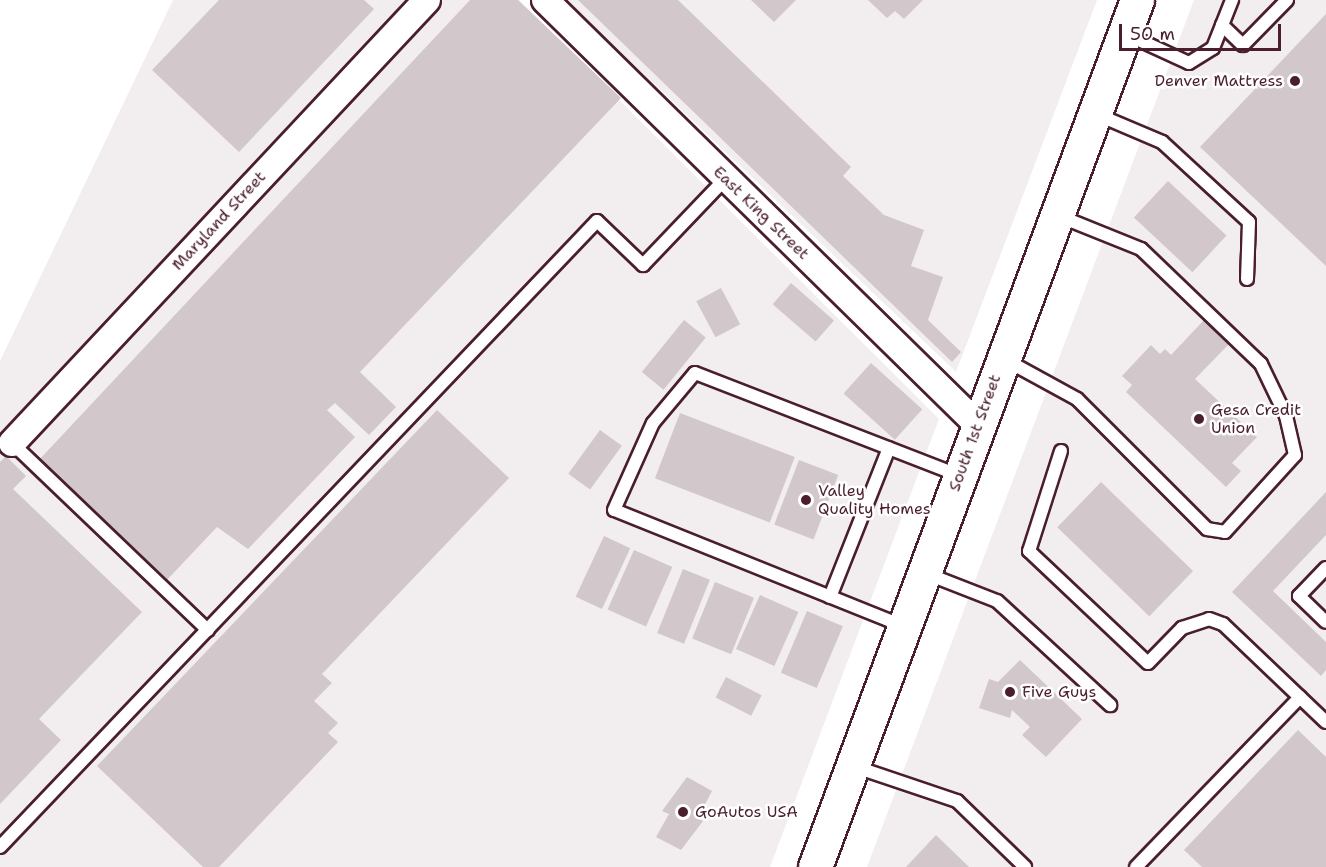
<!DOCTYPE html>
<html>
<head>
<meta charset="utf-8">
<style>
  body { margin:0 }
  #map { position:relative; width:1326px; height:867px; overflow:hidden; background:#fff; font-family:"Shantell Sans",sans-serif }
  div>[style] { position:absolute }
  .built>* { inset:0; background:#f2eeef }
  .building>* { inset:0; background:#d2c7cb; transform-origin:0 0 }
  .roads { filter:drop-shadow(2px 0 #4a1f2b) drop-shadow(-2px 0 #4a1f2b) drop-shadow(0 2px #4a1f2b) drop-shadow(0 -2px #4a1f2b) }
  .service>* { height:12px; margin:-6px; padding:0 6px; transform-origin:6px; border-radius:6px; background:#fff }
  .minor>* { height:26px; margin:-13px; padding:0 13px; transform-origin:13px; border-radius:13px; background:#fff }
  .secondary>* { height:33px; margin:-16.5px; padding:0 16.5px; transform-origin:16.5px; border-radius:16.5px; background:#fff }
  .dots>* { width:16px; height:16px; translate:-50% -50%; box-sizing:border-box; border:3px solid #fff; border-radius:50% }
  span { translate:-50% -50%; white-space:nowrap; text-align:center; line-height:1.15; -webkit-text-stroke:5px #fff; paint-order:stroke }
  .poi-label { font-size:16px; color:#4a1f2b }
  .right { translate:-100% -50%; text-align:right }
  .left { translate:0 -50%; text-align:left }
  .street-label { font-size:16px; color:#4a1f2b }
  .scale { position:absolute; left:1119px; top:24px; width:162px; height:27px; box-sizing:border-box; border:3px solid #4a1f2b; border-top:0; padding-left:8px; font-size:18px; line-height:21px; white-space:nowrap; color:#4a1f2b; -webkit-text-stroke:4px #fff; paint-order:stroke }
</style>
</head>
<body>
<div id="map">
  <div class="built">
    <div style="clip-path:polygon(173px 0,519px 0,939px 419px,770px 867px,0 867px,0 361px)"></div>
    <div style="clip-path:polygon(566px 0,1097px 0,956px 372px)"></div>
    <div style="clip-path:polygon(1194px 0,1326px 0,1326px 867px,867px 867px)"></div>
  </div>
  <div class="building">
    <div style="clip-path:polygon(219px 0,364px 0,374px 9px,239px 152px,152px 70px)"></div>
    <div style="clip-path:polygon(470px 0,518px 0,621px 98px,360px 372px,396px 407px,369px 435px,335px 403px,327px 410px,355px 437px,248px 549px,217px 527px,165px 582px,38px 461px)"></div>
    <div style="clip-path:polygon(578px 0,678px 0,851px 167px,843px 176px,884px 215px,924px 230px,911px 266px,943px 277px,928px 320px,961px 352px,952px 362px)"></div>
    <div style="clip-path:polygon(751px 0,796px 0,774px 22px)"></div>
    <div style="clip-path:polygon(868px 0,923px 0,904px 19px,895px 11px,887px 18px)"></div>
    <div style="clip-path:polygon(1326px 14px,1326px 266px,1200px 147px)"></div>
    <div style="left:1168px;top:181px;width:80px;height:50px;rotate:43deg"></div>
    <div style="left:791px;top:283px;width:57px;height:28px;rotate:41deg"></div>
    <div style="left:721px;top:288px;width:41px;height:28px;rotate:62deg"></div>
    <div style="left:684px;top:320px;width:28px;height:67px;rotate:39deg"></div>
    <div style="clip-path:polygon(1204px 320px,1229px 344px,1195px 379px,1257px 437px,1232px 463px,1241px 471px,1226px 487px,1126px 392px,1132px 385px,1122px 376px,1151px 345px,1160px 354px,1165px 349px,1171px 355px)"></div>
    <div style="left:871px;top:363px;width:69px;height:41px;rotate:42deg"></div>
    <div style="clip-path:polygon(437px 410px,509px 478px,322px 674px,332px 683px,314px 701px,338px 723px,328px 733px,338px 742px,219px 867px,203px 867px,97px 766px)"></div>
    <div style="left:680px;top:413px;width:123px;height:70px;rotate:21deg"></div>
    <div style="left:600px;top:430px;width:27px;height:54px;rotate:36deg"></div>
    <div style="clip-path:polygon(6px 456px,26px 476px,13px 489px,142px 612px,39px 719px,61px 740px,0 804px,0 462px)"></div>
    <div style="left:799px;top:460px;width:42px;height:69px;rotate:21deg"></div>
    <div style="left:1101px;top:482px;width:128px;height:63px;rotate:44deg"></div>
    <div style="clip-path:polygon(1326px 492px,1326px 535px,1273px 591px,1326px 642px,1326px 670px,1321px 676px,1232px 592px)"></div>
    <div style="left:604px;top:536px;width:29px;height:67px;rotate:25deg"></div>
    <div style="left:634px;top:550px;width:42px;height:65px;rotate:24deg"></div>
    <div style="left:683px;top:569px;width:29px;height:69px;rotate:22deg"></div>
    <div style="left:715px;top:582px;width:42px;height:61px;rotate:22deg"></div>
    <div style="left:760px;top:595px;width:42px;height:59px;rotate:24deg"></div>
    <div style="left:807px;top:611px;width:39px;height:67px;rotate:23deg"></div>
    <div style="clip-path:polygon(1020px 660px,1082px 719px,1046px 757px,1022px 735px,1030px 727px,1012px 710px,1010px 718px,979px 708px,989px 679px,998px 682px)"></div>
    <div style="left:726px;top:677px;width:40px;height:23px;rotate:27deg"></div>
    <div style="clip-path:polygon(1298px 730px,1326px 757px,1326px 867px,1202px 867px,1184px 850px)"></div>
    <div style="clip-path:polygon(687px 777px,712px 791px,698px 818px,703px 821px,681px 850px,656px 837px,669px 814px,662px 811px)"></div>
    <div style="clip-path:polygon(936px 835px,969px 867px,906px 867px)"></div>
  </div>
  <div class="roads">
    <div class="service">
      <div style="left:1222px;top:25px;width:29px;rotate:44deg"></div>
      <div style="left:1243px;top:45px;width:63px;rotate:-45.6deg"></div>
      <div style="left:1126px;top:34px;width:69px;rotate:24.7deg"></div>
      <div style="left:1189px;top:63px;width:28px;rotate:-32deg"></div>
      <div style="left:1213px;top:48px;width:52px;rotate:-68.4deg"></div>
      <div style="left:1096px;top:114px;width:72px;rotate:23deg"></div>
      <div style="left:1162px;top:142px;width:118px;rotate:42.6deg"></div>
      <div style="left:1249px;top:222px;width:57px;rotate:92deg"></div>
      <div style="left:1004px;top:359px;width:83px;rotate:28.7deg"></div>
      <div style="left:1077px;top:399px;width:184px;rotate:45deg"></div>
      <div style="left:1207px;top:529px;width:18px;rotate:9deg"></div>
      <div style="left:1225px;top:532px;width:104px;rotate:-47.7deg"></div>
      <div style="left:1295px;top:455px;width:40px;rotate:-103deg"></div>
      <div style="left:1286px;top:416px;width:58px;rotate:-115.7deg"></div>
      <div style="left:1261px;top:364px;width:166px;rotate:-136.2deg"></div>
      <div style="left:1141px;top:249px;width:88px;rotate:-158.1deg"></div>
      <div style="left:12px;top:443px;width:271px;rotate:43.7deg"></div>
      <div style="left:1061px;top:451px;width:105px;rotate:107.7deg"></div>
      <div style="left:1029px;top:551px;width:163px;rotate:43.3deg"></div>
      <div style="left:1148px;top:663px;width:49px;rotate:-45.8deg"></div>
      <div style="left:1182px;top:628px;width:28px;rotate:-18deg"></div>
      <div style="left:1209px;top:619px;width:15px;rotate:20deg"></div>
      <div style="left:1223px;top:624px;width:142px;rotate:43.6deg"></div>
      <div style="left:1326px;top:568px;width:39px;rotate:134deg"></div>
      <div style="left:1299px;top:596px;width:37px;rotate:44deg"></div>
      <div style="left:925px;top:573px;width:77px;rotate:21.3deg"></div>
      <div style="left:997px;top:601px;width:154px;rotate:42.6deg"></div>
      <div style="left:830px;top:597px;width:160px;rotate:-68.4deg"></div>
      <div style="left:903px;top:626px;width:311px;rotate:-158.1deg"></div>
      <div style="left:614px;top:510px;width:95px;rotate:-65.9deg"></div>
      <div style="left:653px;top:423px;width:65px;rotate:-50deg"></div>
      <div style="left:695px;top:373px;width:282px;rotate:21.2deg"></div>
      <div style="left:853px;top:766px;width:110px;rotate:18.6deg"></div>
      <div style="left:957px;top:801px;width:95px;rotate:44.1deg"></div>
      <div style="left:0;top:847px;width:865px;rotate:-46.36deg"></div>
      <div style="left:597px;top:221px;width:64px;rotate:43.7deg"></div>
      <div style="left:643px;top:265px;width:120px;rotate:-46.3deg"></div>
      <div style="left:1136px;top:867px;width:236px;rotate:-46deg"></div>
    </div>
    <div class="minor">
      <div style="left:545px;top:0;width:607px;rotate:44.47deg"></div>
      <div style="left:12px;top:443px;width:607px;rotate:-46.87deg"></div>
    </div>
    <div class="secondary">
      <div style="left:815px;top:867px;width:925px;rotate:-69.63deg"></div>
    </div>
  </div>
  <div class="dots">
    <div style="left:1295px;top:81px;background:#4a1f2b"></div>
    <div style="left:1199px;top:419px;background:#4a1f2b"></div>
    <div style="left:806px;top:500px;background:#4a1f2b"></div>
    <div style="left:1010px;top:692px;background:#4a1f2b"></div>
    <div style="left:683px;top:812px;background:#4a1f2b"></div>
  </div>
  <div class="poi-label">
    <span class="right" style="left:1283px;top:81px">Denver Mattress</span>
    <span class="left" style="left:1211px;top:419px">Gesa Credit<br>Union</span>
    <span class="left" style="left:818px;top:500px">Valley<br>Quality Homes</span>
    <span class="left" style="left:1022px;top:692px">Five Guys</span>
    <span class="left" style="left:695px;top:812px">GoAutos USA</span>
  </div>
  <div class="street-label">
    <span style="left:761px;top:213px;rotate:44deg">East King Street</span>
    <span style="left:219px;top:221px;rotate:-47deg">Maryland Street</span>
    <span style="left:975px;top:433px;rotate:-70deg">South 1st Street</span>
  </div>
  <div class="scale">50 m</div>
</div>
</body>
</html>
